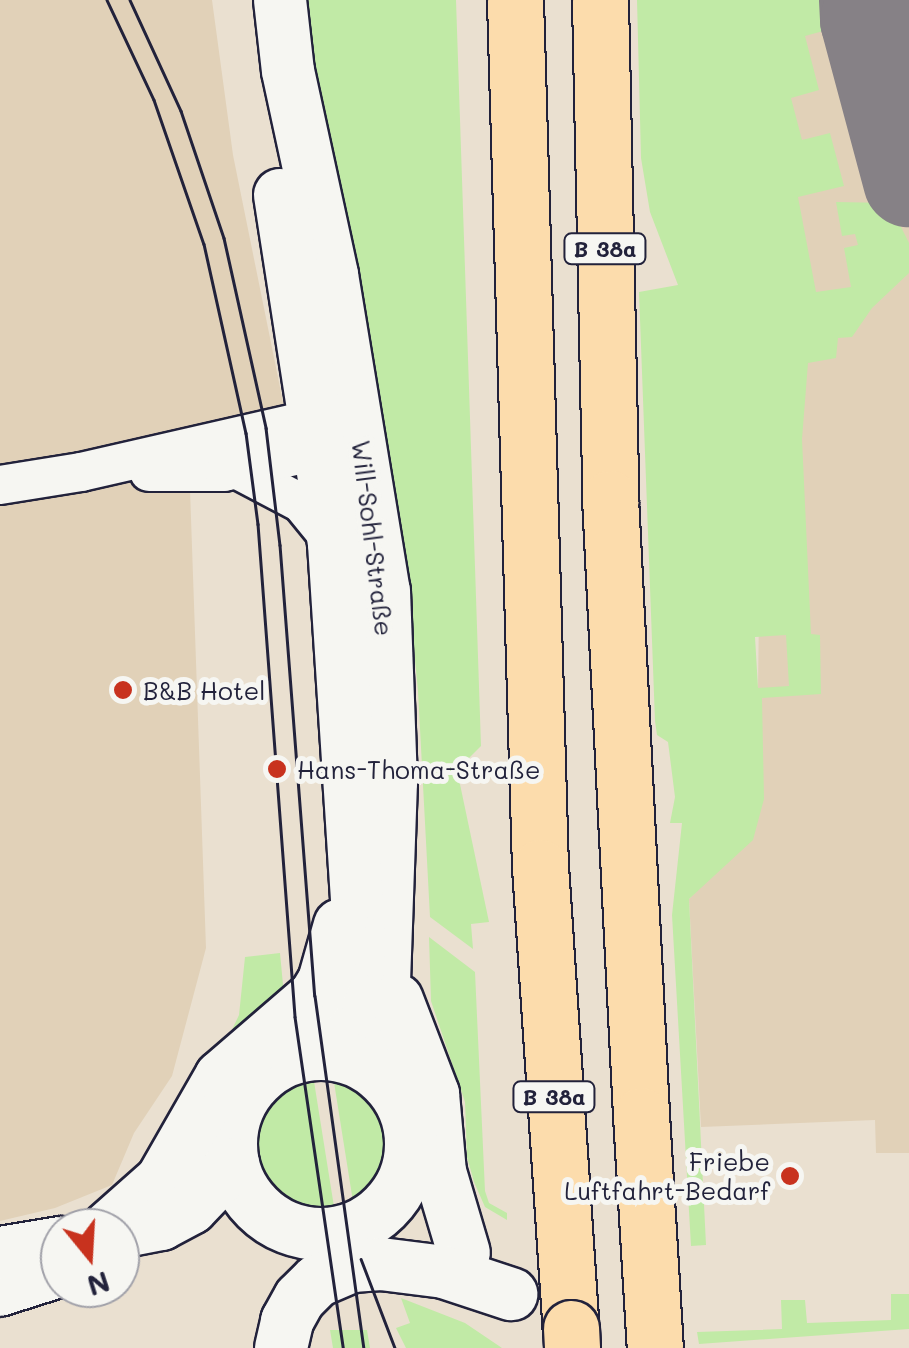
<!DOCTYPE html>
<html>
<head>
<meta charset="utf-8">
<style>
  body { margin:0 }
  #map { position:relative; width:909px; height:1348px; overflow:hidden; background:#eae0d0; font-family:Mali,sans-serif }
  div>[style] { position:absolute }
  .built>* { inset:0; background:#e1d1b8 }
  .green>* { inset:0; background:#c1eaa6 }
  .taxiway>* { height:92px; margin:-46px; padding:0 46px; transform-origin:46px; border-radius:46px; background:#868186 }
  .roads { filter:drop-shadow(2px 0 #22223b) drop-shadow(-2px 0 #22223b) drop-shadow(0 2px #22223b) drop-shadow(0 -2px #22223b) }
  .minor>* { height:38px; margin:-19px; padding:0 19px; transform-origin:19px; border-radius:19px; background:#f6f6f2 }
  .secondary>* { height:52px; margin:-26px; padding:0 26px; transform-origin:26px; border-radius:26px; background:#f6f6f2 }
  .secondary>.ring { margin:-26px; padding:0; box-sizing:content-box; background:none; border:52px solid #f6f6f2; border-radius:50% }
  .primary>* { height:55px; margin:-27.5px; padding:0 27.5px; transform-origin:27.5px; border-radius:27.5px; background:#fcdcac }
  .trunk>* { height:55px; margin:-27.5px; padding:0 27.5px; transform-origin:27.5px; border-radius:27.5px; background:#fcdcac }
  .tram>* { height:2.5px; margin:-1.25px; padding:0 1.25px; transform-origin:1.25px; border-radius:1.25px; background:#22223b }
  .bridges { filter:drop-shadow(2px 0 #22223b) drop-shadow(-2px 0 #22223b) drop-shadow(0 2px #22223b) drop-shadow(0 -2px #22223b) }
  .trunk-bridge>* { height:55px; margin:-27.5px; padding:0 27.5px; transform-origin:27.5px; border-radius:27.5px; background:#fcdcac }
  .dots>* { width:28px; height:28px; translate:-50% -50%; box-sizing:border-box; border:5px solid #f6f6f2; border-radius:50% }
  span { translate:-50% -50%; white-space:nowrap; text-align:center; line-height:1.15; -webkit-text-stroke:10px #f6f6f2; paint-order:stroke }
  .shield-label span { padding:2px 8px; background:#f6f6f2; border:2px solid; border-radius:8px; -webkit-text-stroke-width:0 }
  .shield-label { font-size:22px; color:#22223b; font-weight:700 }
  .street-label { font-size:25px; color:#22223b }
  .poi-label { font-size:25px; color:#22223b }
  .left { translate:0 -50%; text-align:left }
  .right { translate:-100% -50%; text-align:right }
  .north { position:absolute; left:40px; top:1208px; width:100px; height:100px; box-sizing:border-box; background:#f6f6f2; border:2px solid #a1a1a9; border-radius:50%; rotate:162deg; font-size:28px; font-weight:700; line-height:40px; text-align:center; color:#22223b }
  .north::after { content:''; display:block; margin:auto; width:35px; height:45px; background:#c8321e; clip-path:polygon(50% 0,100% 100%,50% 72%,0 100%) }
</style>
</head>
<body>
<div id="map">
  <div class="built">
    <div style="clip-path:polygon(0 0,212px 0,233px 155px,284px 407px,188px 432px,206px 948px,172px 1076px,134px 1133px,112px 1185px,55px 1208px,0 1221px)"></div>
    <div style="clip-path:polygon(767px 0,909px 0,909px 1153px,876px 1153px,875px 1120px,701px 1127px,689px 899px,717px 869px,758px 688px)"></div>
  </div>
  <div class="green">
    <div style="clip-path:polygon(302px 0,456px 0,481px 746px,457px 770px,489px 922px,471px 924px,473px 949px,430px 917px,418px 691px,403px 537px,388px 452px,375px 453px)"></div>
    <div style="clip-path:polygon(evenodd,637px 0,838px 0,838px 27px,805px 36px,819px 90px,791px 98px,802px 140px,830px 133px,844px 186px,798px 197px,816px 292px,851px 287px,844px 248px,858px 245px,855px 234px,842px 236px,836px 202px,889px 203px,909px 243px,909px 273px,872px 308px,852px 337px,838px 338px,836px 358px,808px 363px,802px 439px,811px 634px,820px 635px,821px 694px,762px 698px,764px 799px,753px 840px,689px 899px,706px 1245px,691px 1246px,672px 915px,682px 823px,670px 823px,675px 797px,668px 742px,657px 735px,655px 721px,639px 292px,678px 285px,650px 212px,641px 158px,637px 0,786px 635px,789px 686px,758px 688px,755px 637px,786px 635px)"></div>
    <div style="clip-path:polygon(429px 937px,475px 972px,485px 1191px,489px 1203px,507px 1213px,507px 1220px,485px 1207px,474px 1182px,467px 1157px,465px 1102px,431px 1001px)"></div>
    <div style="clip-path:polygon(280px 953px,285px 1006px,219px 1057px,239px 1015px,245px 957px)"></div>
    <div style="clip-path:polygon(313px 1075px,335px 1213px,315px 1215px,292px 1209px,267px 1189px,254px 1163px,252px 1145px,254px 1127px,267px 1102px,293px 1082px)"></div>
    <div style="clip-path:polygon(333px 1076px,371px 1098px,390px 1136px,386px 1171px,377px 1188px,354px 1208px)"></div>
    <div style="clip-path:polygon(891px 1294px,909px 1294px,909px 1329px,699px 1344px,697px 1332px,782px 1329px,781px 1300px,805px 1300px,807px 1323px,891px 1320px)"></div>
    <div style="clip-path:polygon(401px 1298px,465px 1323px,502px 1348px,406px 1348px,396px 1328px,410px 1323px)"></div>
    <div style="clip-path:polygon(330px 1330px,367px 1330px,370px 1348px,333px 1348px)"></div>
  </div>
  <div class="taxiway">
    <div style="left:865px;top:0;width:20px;rotate:87deg"></div>
    <div style="left:866px;top:20px;width:167px;rotate:75deg"></div>
  </div>
  <div class="roads">
    <div class="minor">
      <div style="left:236px;top:469px;width:73px;rotate:27.6deg"></div>
      <div style="left:301px;top:503px;width:49px;rotate:50.8deg"></div>
      <div style="left:149px;top:472px;width:75px"></div>
      <div style="left:224px;top:472px;width:100px;rotate:-12.7deg"></div>
      <div style="left:322px;top:450px;width:19px;rotate:-32deg"></div>
      <div style="left:0;top:485px;width:82px;rotate:-9.1deg"></div>
      <div style="left:81px;top:472px;width:241px;rotate:-12.9deg"></div>
      <div style="left:316px;top:418px;width:25px;rotate:12deg"></div>
      <div style="left:0;top:1297px;width:63px;rotate:-17.6deg"></div>
    </div>
    <div class="secondary">
      <div style="left:280px;top:0;width:71px;rotate:83.6deg"></div>
      <div style="left:288px;top:71px;width:209px;rotate:77.8deg"></div>
      <div style="left:332px;top:275px;width:320px;rotate:80.7deg"></div>
      <div style="left:384px;top:591px;width:191px;rotate:87.9deg"></div>
      <div style="left:391px;top:782px;width:254px;rotate:92deg"></div>
      <div style="left:382px;top:1036px;width:47px;rotate:82.7deg"></div>
      <div style="left:280px;top:195px;width:353px;rotate:81.2deg"></div>
      <div style="left:334px;top:544px;width:399px;rotate:86.3deg"></div>
      <div style="left:360px;top:942px;width:56px;rotate:95.1deg"></div>
      <div style="left:355px;top:998px;width:40px;rotate:115deg"></div>
      <div style="left:338px;top:1034px;width:25px;rotate:132deg"></div>
      <div style="left:397px;top:1000px;width:101px;rotate:69deg"></div>
      <div style="left:433px;top:1094px;width:78px;rotate:84.9deg"></div>
      <div style="left:440px;top:1172px;width:84px;rotate:73.5deg"></div>
      <div class="ring" style="left:231px;top:1054px;width:128px;height:128px"></div>
      <div style="left:108px;top:1228px;width:72px;rotate:-41.6deg"></div>
      <div style="left:162px;top:1180px;width:119px;rotate:-60.2deg"></div>
      <div style="left:221px;top:1077px;width:124px;rotate:-40.8deg"></div>
      <div style="left:315px;top:996px;width:17px;rotate:-59deg"></div>
      <div style="left:324px;top:981px;width:58px;rotate:-74.1deg"></div>
      <div style="left:120px;top:1232px;width:42px;rotate:-11deg"></div>
      <div style="left:161px;top:1224px;width:34px;rotate:-28deg"></div>
      <div style="left:191px;top:1208px;width:61px;rotate:-46.3deg"></div>
      <div style="left:0;top:1253px;width:61px;rotate:-9.5deg"></div>
      <div style="left:281px;top:1348px;width:28px;rotate:-77deg"></div>
      <div style="left:287px;top:1321px;width:26px;rotate:-61deg"></div>
      <div style="left:300px;top:1298px;width:24px;rotate:-45deg"></div>
      <div style="left:317px;top:1281px;width:38px;rotate:-23deg"></div>
      <div style="left:352px;top:1266px;width:29px;rotate:-4deg"></div>
      <div style="left:381px;top:1264px;width:64px;rotate:7.2deg"></div>
      <div style="left:444px;top:1272px;width:71px;rotate:18.2deg"></div>
    </div>
    <div class="primary">
      <div style="left:515px;top:0;width:867px;rotate:88.35deg"></div>
      <div style="left:540px;top:867px;width:462px;rotate:86.2deg"></div>
      <div style="left:600px;top:0;width:498px;rotate:88.8deg"></div>
      <div style="left:610px;top:498px;width:618px;rotate:87.12deg"></div>
    </div>
    <div class="trunk">
      <div style="left:641px;top:1115px;width:233px;rotate:86.6deg"></div>
    </div>
  </div>
  <div class="tram">
    <div style="left:107px;top:0;width:110px;rotate:64.8deg"></div>
    <div style="left:154px;top:100px;width:152px;rotate:70.9deg"></div>
    <div style="left:204px;top:244px;width:194px;rotate:77.5deg"></div>
    <div style="left:246px;top:433px;width:92px;rotate:82.5deg"></div>
    <div style="left:258px;top:524px;width:494px;rotate:85.7deg"></div>
    <div style="left:295px;top:1017px;width:334px;rotate:81.7deg"></div>
    <div style="left:130px;top:0;width:122px;rotate:65.3deg"></div>
    <div style="left:181px;top:111px;width:134px;rotate:71.3deg"></div>
    <div style="left:224px;top:238px;width:195px;rotate:77.5deg"></div>
    <div style="left:266px;top:428px;width:118px;rotate:83.2deg"></div>
    <div style="left:280px;top:545px;width:452px;rotate:85.6deg"></div>
    <div style="left:315px;top:996px;width:355px;rotate:82.1deg"></div>
    <div style="left:361px;top:1259px;width:95px;rotate:69.1deg"></div>
  </div>
  <div class="bridges">
    <div class="trunk-bridge">
      <div style="left:571px;top:1328px;width:20px;rotate:87deg"></div>
    </div>
  </div>
  <div class="dots">
    <div style="left:123px;top:690px;background:#c8321e"></div>
    <div style="left:277px;top:769px;background:#c8321e"></div>
    <div style="left:790px;top:1176px;background:#c8321e"></div>
  </div>
  <div class="shield-label">
    <span style="left:605px;top:249px">B 38a</span>
    <span style="left:554px;top:1097px">B 38a</span>
  </div>
  <div class="street-label">
    <span style="left:373px;top:538px;rotate:83deg">Will-Sohl-Straße</span>
  </div>
  <div class="poi-label">
    <span class="left" style="left:143px;top:690px">B&amp;B Hotel</span>
    <span class="left" style="left:297px;top:769px">Hans-Thoma-Straße</span>
    <span class="right" style="left:770px;top:1176px">Friebe<br>Luftfahrt-Bedarf</span>
  </div>
  <div class="north">N</div>
</div>
</body>
</html>
